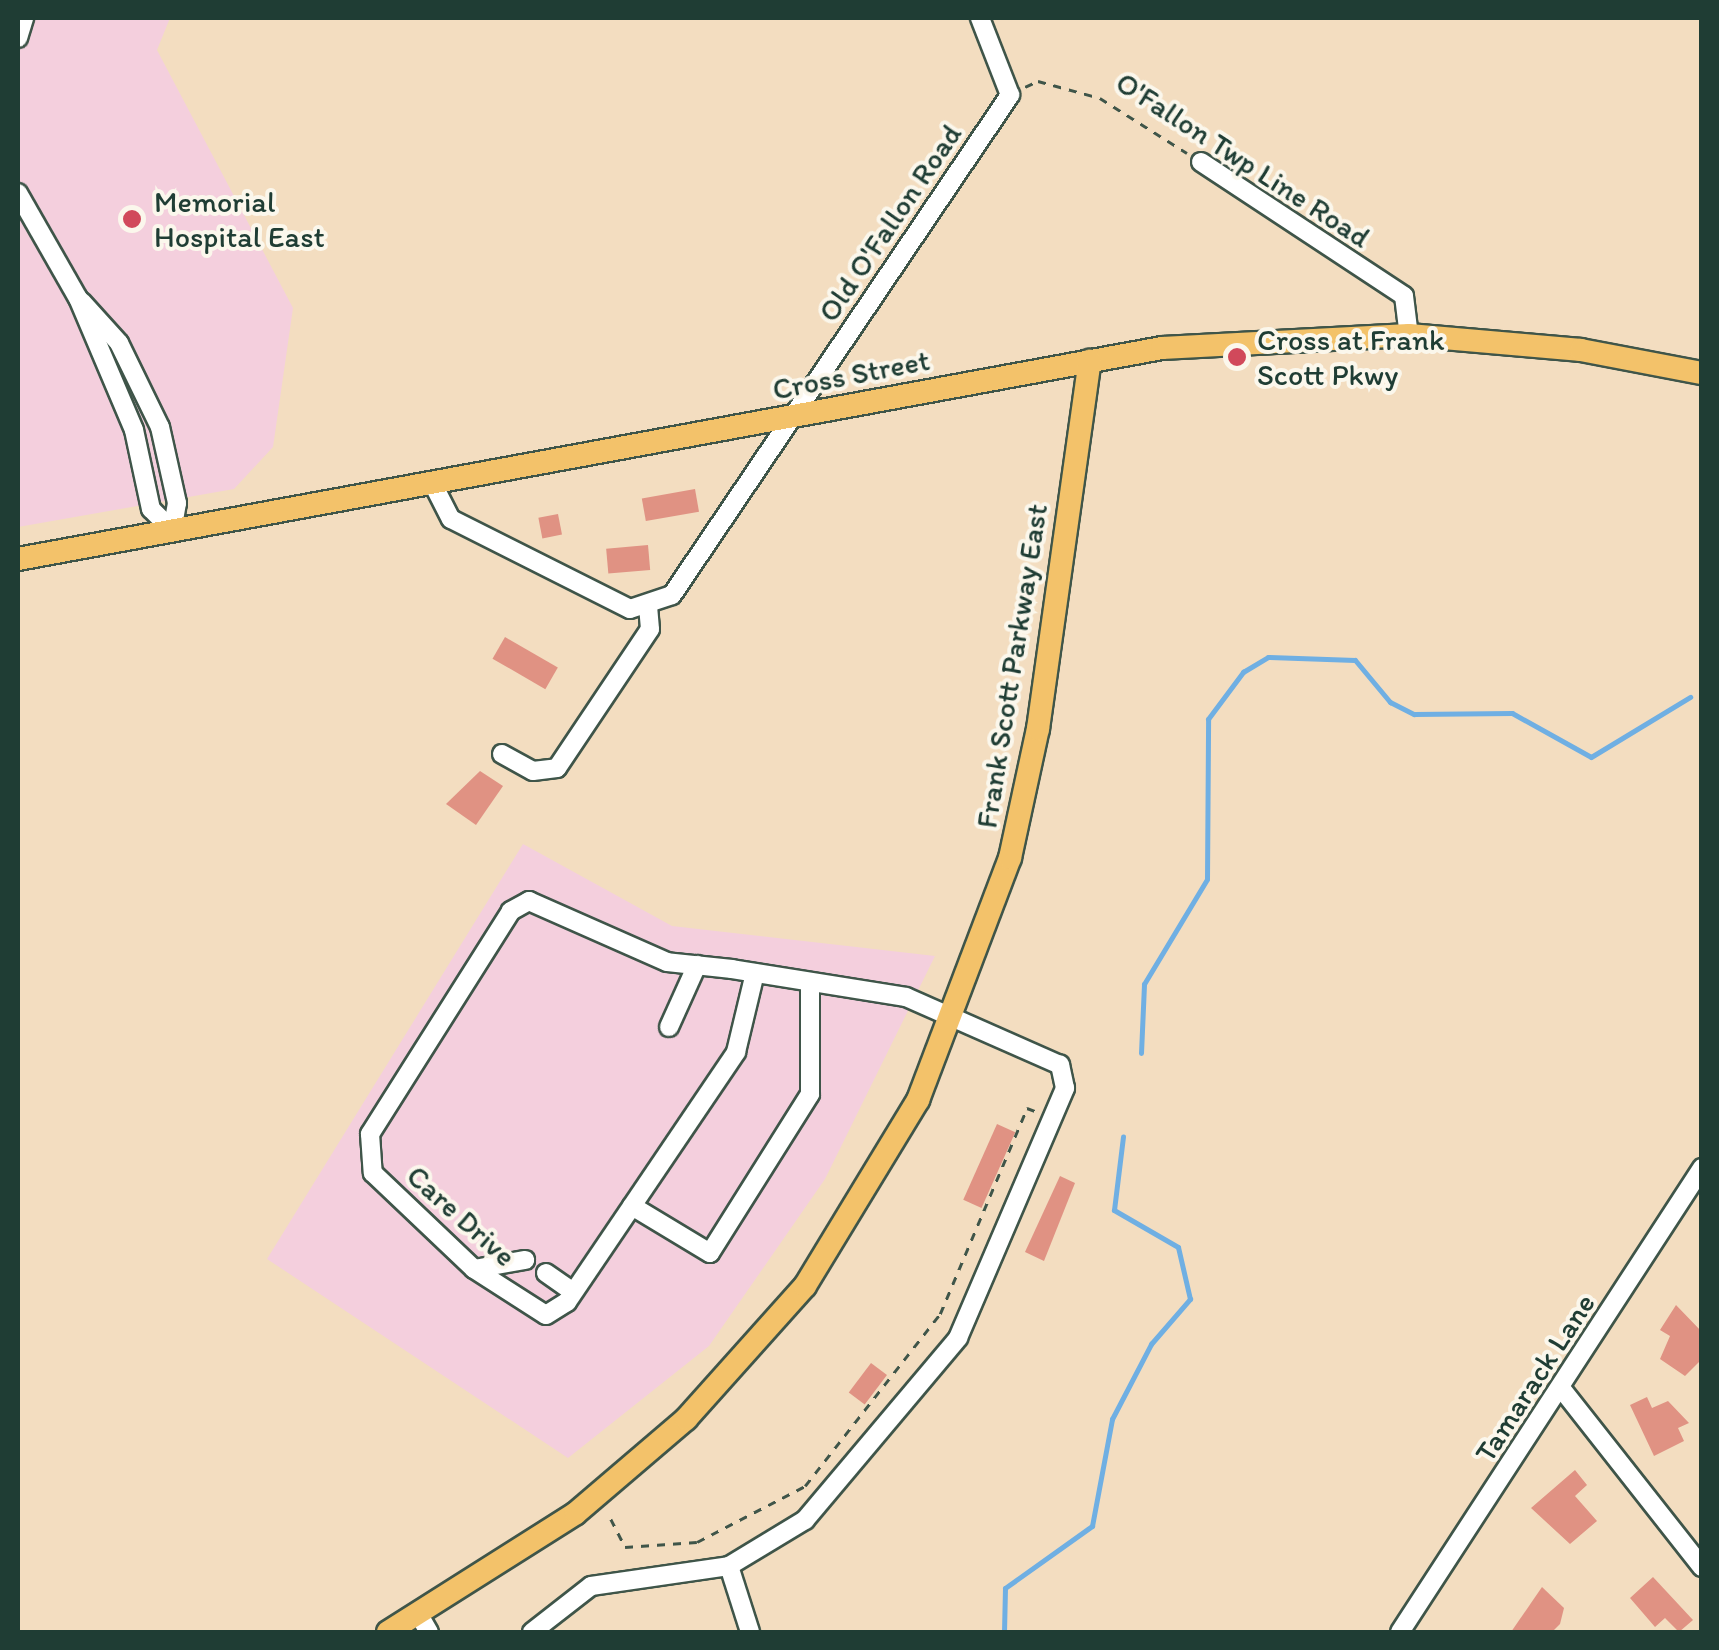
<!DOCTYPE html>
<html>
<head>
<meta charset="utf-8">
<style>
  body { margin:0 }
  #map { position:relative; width:1719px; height:1650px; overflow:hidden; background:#f3ddc0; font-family:Itim,sans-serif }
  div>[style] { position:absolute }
  .built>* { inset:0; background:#f4cfdd }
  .stream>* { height:5px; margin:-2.5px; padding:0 2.5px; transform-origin:2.5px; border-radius:2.5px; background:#6fafe3 }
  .building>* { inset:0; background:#e09283; transform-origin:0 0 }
  .path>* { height:2.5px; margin-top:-1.25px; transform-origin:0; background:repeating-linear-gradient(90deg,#3f5549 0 8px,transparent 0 16px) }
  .roads { filter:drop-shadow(2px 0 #3f5549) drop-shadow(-2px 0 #3f5549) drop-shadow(0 2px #3f5549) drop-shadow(0 -2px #3f5549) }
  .minor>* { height:18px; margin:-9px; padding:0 9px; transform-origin:9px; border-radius:9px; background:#fff }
  .major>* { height:22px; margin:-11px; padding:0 11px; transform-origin:11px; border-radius:11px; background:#f3c26a }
  .dots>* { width:28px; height:28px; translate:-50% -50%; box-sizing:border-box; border:5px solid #fbf7ec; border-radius:50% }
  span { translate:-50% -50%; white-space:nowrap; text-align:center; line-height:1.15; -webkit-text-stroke:8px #fbf7ec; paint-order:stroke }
  .street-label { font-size:30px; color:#1f3d34 }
  .poi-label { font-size:30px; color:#1f3d34 }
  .left { translate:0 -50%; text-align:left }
  .frame { position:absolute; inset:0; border:20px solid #1f3d34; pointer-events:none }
</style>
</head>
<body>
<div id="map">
  <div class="built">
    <div style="clip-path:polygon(18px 18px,170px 18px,157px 50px,293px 308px,273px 447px,234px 489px,18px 527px)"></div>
    <div style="clip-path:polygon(523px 844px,672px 926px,935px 956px,825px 1179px,709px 1346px,568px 1458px,267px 1259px)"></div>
  </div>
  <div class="stream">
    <div style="left:1141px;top:1053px;width:69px;rotate:-87.5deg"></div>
    <div style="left:1144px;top:984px;width:122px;rotate:-59deg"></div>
    <div style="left:1207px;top:879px;width:160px;rotate:-89.6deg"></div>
    <div style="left:1208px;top:719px;width:59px;rotate:-53.3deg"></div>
    <div style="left:1243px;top:672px;width:29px;rotate:-31deg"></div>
    <div style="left:1268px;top:657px;width:87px;rotate:2deg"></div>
    <div style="left:1355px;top:660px;width:55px;rotate:50.2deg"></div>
    <div style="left:1390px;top:702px;width:27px;rotate:27deg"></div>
    <div style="left:1414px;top:714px;width:98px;rotate:-0.6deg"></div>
    <div style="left:1512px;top:713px;width:90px;rotate:29.1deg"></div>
    <div style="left:1591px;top:757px;width:116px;rotate:-31.2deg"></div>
    <div style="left:1004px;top:1632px;width:44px;rotate:-88.7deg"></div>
    <div style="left:1005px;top:1588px;width:107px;rotate:-35.5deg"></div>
    <div style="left:1092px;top:1526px;width:109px;rotate:-79.4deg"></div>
    <div style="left:1112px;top:1419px;width:85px;rotate:-62.5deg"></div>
    <div style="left:1151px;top:1344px;width:60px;rotate:-49.1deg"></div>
    <div style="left:1190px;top:1299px;width:53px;rotate:-103deg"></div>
    <div style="left:1178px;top:1247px;width:74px;rotate:-150deg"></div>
    <div style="left:1114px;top:1210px;width:74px;rotate:-83deg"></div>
  </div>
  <div class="building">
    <div style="left:695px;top:489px;width:23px;height:54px;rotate:80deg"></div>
    <div style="left:558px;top:514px;width:21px;height:20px;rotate:79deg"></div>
    <div style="left:648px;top:545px;width:25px;height:42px;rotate:85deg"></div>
    <div style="left:505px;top:637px;width:61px;height:25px;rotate:30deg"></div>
    <div style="clip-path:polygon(480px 771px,503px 786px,476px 825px,446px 804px)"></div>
    <div style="left:997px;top:1124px;width:20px;height:83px;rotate:24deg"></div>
    <div style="clip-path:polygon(1060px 1176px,1075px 1183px,1044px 1261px,1025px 1252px)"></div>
    <div style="clip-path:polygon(1676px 1305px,1702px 1332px,1702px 1359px,1685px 1376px,1660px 1359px,1670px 1336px,1660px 1330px)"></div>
    <div style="left:871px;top:1363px;width:20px;height:37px;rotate:37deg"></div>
    <div style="clip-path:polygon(1647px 1397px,1652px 1408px,1668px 1401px,1689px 1423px,1678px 1428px,1684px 1441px,1654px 1456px,1630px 1405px)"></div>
    <div style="clip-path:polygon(1575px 1470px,1587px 1485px,1575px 1496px,1597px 1521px,1570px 1544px,1531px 1508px)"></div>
    <div style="clip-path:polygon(1653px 1577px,1693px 1620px,1679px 1632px,1665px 1618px,1655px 1627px,1630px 1598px)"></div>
    <div style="clip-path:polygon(1542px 1587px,1564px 1608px,1560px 1624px,1552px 1632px,1511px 1632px)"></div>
  </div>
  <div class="path">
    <div style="left:1025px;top:87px;width:14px;rotate:-25deg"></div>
    <div style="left:1038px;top:81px;width:64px;rotate:15.3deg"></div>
    <div style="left:1100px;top:98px;width:103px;rotate:32.3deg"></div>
    <div style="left:611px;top:1519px;width:31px;rotate:63deg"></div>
    <div style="left:625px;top:1547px;width:72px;rotate:-4deg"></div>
    <div style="left:697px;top:1542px;width:122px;rotate:-27.4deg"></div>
    <div style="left:805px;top:1486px;width:219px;rotate:-51.9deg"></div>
    <div style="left:940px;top:1314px;width:224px;rotate:-67.1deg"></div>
    <div style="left:1027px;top:1108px;width:9px;rotate:21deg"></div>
  </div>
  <div class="roads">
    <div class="minor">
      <div style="left:18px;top:38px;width:21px;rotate:-73deg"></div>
      <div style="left:1201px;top:162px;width:243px;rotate:33.4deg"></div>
      <div style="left:1404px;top:296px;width:39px;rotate:83deg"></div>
      <div style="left:18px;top:193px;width:121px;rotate:60.3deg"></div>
      <div style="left:78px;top:298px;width:143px;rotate:67deg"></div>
      <div style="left:134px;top:430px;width:81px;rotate:77.9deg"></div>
      <div style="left:151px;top:509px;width:30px;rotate:45deg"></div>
      <div style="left:82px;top:302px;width:55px;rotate:47.9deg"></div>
      <div style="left:119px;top:343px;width:93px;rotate:64deg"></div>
      <div style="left:160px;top:427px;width:78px;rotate:77.4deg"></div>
      <div style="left:177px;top:503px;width:27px;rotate:100deg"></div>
      <div style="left:434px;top:486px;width:37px;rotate:63deg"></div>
      <div style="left:451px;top:519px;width:200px;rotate:26.7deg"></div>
      <div style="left:630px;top:609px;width:44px;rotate:-18.4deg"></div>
      <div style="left:672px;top:595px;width:604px;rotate:-55.94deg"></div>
      <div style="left:1010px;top:95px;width:83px;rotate:-111.3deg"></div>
      <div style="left:502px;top:754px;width:35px;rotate:29deg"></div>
      <div style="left:533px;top:771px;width:24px;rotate:-7deg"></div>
      <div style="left:557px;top:768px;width:167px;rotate:-56.2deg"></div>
      <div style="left:650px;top:629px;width:21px;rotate:-95deg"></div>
      <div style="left:669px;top:1027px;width:68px;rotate:-65.7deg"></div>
      <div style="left:632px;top:1206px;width:91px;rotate:31.1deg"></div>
      <div style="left:710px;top:1253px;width:188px;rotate:-57.8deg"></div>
      <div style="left:810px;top:1094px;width:112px;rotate:-90deg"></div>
      <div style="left:474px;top:1269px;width:52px;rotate:-10deg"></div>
      <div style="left:546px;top:1273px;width:33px;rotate:35deg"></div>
      <div style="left:1561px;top:1388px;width:228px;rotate:51.8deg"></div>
      <div style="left:729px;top:1566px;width:69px;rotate:72.3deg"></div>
      <div style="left:419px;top:1615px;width:20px;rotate:60deg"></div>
      <div style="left:532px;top:1632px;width:75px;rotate:-37.9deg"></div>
      <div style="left:591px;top:1586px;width:139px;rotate:-8.2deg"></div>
      <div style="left:729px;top:1566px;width:89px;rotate:-31.2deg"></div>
      <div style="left:805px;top:1520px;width:238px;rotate:-49.9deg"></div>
      <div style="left:958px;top:1338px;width:272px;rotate:-66.8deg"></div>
      <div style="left:1065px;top:1088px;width:24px;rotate:-102deg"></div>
      <div style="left:1060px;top:1065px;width:168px;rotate:-156.2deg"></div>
      <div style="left:906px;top:997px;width:176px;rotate:-170.9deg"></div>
      <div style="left:732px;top:969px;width:65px;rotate:-173.9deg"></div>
      <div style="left:667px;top:962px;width:151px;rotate:-156.2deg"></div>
      <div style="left:529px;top:901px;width:21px;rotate:151deg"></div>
      <div style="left:511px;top:911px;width:264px;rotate:122.3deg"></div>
      <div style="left:370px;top:1134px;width:39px;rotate:86deg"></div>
      <div style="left:373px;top:1173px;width:139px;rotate:43.5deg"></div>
      <div style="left:474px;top:1269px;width:85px;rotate:32.6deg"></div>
      <div style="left:546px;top:1315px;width:25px;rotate:-32deg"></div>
      <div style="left:567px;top:1302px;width:302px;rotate:-55.9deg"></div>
      <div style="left:736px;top:1052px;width:81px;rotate:-76.5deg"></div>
      <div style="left:1400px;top:1632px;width:554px;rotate:-56.94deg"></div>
    </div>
    <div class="major">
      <div style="left:18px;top:559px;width:1163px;rotate:-10.45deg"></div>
      <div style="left:1162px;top:348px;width:247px;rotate:-3deg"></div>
      <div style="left:1409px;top:335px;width:173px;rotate:5deg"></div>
      <div style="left:1581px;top:350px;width:123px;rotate:10.8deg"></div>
      <div style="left:388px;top:1632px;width:222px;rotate:-32.3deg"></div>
      <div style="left:576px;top:1513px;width:145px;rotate:-40.5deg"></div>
      <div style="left:686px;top:1419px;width:178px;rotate:-48.2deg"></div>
      <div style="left:805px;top:1286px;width:218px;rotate:-58.7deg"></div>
      <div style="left:918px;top:1100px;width:259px;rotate:-69.2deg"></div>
      <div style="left:1010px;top:858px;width:132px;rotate:-77.8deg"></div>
      <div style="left:1038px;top:729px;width:372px;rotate:-82deg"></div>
    </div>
  </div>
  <div class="dots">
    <div style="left:132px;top:219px;background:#d1495b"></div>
    <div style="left:1237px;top:357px;background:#d1495b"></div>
  </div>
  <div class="street-label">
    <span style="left:1243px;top:160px;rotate:33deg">O'Fallon Twp Line Road</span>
    <span style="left:890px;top:223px;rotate:-56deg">Old O'Fallon Road</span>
    <span style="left:851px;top:375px;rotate:-11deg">Cross Street</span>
    <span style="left:1012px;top:666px;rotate:-81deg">Frank Scott Parkway East</span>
    <span style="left:461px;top:1216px;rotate:42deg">Care Drive</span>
    <span style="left:1535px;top:1378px;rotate:-57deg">Tamarack Lane</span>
  </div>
  <div class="poi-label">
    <span class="left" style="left:154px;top:219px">Memorial<br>Hospital East</span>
    <span class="left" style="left:1257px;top:357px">Cross at Frank<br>Scott Pkwy</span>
  </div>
  <div class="frame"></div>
</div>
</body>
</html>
